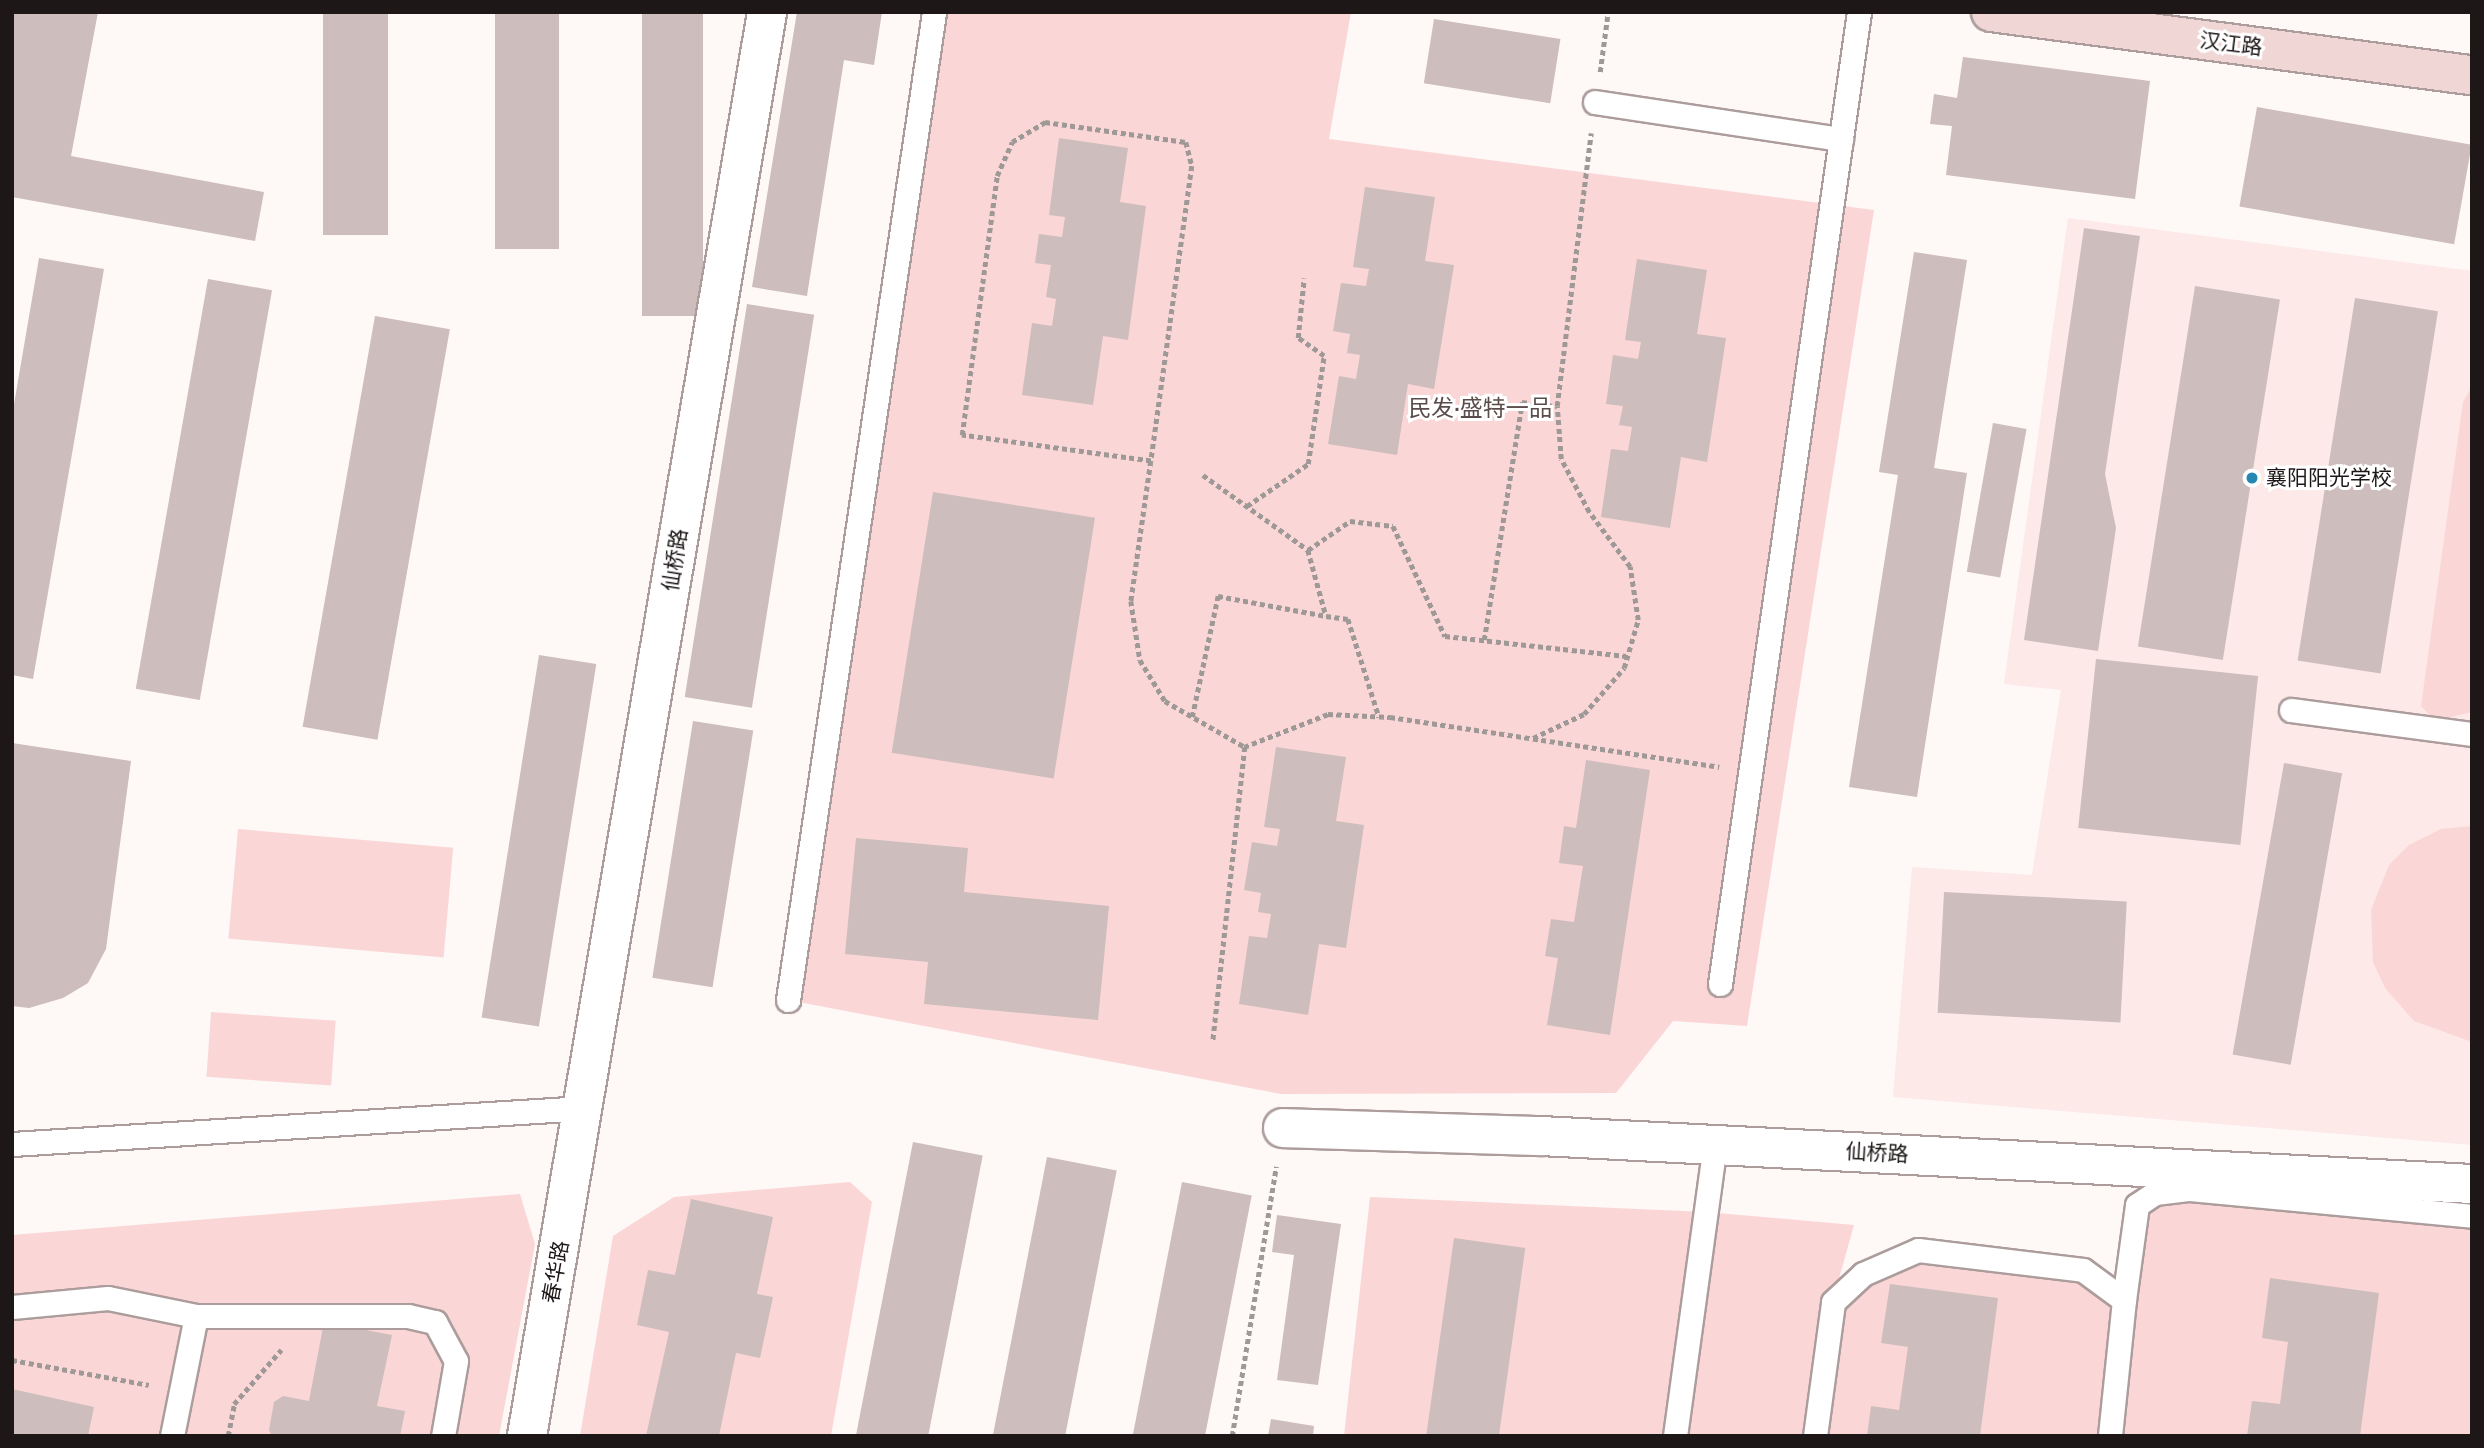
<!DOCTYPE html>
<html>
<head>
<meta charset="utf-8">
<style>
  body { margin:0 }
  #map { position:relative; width:2484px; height:1448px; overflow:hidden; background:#fef8f7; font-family:Cabin,"Noto Sans SC",sans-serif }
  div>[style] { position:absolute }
  .built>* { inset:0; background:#fde9e8 }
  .green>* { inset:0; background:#fad7d6; transform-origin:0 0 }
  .building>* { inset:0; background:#cdbdbc; transform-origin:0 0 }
  .path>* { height:4.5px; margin-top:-2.25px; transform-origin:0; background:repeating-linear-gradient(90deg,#9e9897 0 5px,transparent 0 8.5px) }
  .roads { filter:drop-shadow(2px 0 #ac9d9c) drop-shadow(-2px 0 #ac9d9c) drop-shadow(0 2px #ac9d9c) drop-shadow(0 -2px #ac9d9c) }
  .lane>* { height:23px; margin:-11.5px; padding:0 11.5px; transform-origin:11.5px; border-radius:11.5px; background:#fff }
  .street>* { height:38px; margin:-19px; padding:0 19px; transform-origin:19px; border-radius:19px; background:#fff }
  .secondary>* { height:38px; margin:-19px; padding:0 19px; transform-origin:19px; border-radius:19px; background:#f1d6d6 }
  .dots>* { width:19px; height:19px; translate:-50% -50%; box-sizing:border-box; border:4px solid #fff; border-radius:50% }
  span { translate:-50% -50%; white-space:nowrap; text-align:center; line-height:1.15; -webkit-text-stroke:6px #fff; paint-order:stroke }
  .street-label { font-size:21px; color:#1d1717 }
  .poi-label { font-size:21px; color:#1d1717 }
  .left { translate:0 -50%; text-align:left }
  .neighbourhood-label { font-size:23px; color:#594c4b }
  .frame { position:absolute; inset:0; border:14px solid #1d1717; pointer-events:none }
</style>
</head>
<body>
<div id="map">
  <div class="built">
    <div style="clip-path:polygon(2068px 218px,2472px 271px,2472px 1145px,1893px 1097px,1912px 867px,2032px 875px,2061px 690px,2004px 684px)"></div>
  </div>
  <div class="green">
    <div style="clip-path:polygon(934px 12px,1351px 12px,1329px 139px,1874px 210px,1747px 1026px,1673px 1021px,1616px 1093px,1281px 1094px,788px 1000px)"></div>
    <div style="clip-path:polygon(2472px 386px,2472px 712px,2435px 721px,2421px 706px,2463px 402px)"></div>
    <div style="clip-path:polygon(2472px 826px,2472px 1042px,2414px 1021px,2385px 988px,2373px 962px,2371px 910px,2389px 865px,2409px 845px,2441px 829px)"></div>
    <div style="left:238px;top:829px;width:216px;height:110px;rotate:5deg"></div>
    <div style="left:211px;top:1012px;width:125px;height:65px;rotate:4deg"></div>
    <div style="clip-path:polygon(850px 1182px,872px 1202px,831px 1436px,580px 1436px,613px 1236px,674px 1197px)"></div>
    <div style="clip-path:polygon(2155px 1193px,2472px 1202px,2472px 1436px,1344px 1436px,1370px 1197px,1706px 1212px,1854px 1225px,1833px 1300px,1918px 1250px,2083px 1270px,2124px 1299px,2137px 1205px)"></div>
    <div style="clip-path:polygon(520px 1194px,535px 1244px,499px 1436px,12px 1436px,12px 1235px)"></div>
  </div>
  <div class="building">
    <div style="clip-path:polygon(12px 12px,98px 12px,71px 156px,264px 192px,255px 241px,12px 197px)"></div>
    <div style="left:323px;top:12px;width:65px;height:223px"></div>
    <div style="left:495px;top:12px;width:64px;height:237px"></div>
    <div style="left:642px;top:12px;width:61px;height:304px"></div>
    <div style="clip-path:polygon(797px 12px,882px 12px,874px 65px,844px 60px,807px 296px,752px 287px)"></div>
    <div style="left:1434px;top:19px;width:128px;height:65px;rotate:9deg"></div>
    <div style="clip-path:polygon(1963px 57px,2150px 81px,2135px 199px,1946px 175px,1952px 126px,1930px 124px,1934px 94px,1957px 98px)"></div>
    <div style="left:2257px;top:107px;width:218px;height:101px;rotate:10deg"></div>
    <div style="clip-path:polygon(1059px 138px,1128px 148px,1120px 202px,1146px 206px,1128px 340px,1103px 336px,1093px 405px,1022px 395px,1032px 323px,1052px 326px,1056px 299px,1046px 297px,1051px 265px,1035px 263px,1039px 234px,1062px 237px,1065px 217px,1049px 215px)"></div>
    <div style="clip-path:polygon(1365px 187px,1435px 197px,1425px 261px,1454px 265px,1434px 389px,1408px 384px,1397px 455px,1328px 444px,1339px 376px,1356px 379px,1360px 355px,1347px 353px,1350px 334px,1333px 331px,1341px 283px,1366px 286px,1369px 269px,1353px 267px)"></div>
    <div style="clip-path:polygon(2084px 228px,2140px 236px,2105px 474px,2116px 528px,2098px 651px,2024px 640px)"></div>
    <div style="clip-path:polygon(1914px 252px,1967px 260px,1934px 468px,1967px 473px,1917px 797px,1849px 787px,1898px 475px,1879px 472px)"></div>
    <div style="clip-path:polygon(39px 258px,104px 269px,33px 679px,12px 675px,12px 416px)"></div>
    <div style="clip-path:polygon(1637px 259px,1707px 270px,1697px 334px,1726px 338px,1707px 462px,1681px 457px,1670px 528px,1601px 517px,1611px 449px,1628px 451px,1632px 427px,1619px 425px,1623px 406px,1606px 404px,1613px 355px,1638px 359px,1641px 342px,1625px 340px)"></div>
    <div style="left:208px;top:279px;width:65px;height:416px;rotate:10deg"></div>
    <div style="left:2195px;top:286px;width:86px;height:365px;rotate:9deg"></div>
    <div style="left:2355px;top:298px;width:84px;height:367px;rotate:9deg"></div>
    <div style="left:747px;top:304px;width:68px;height:398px;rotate:9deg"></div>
    <div style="left:375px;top:316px;width:76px;height:417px;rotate:10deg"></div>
    <div style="left:1993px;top:423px;width:34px;height:151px;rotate:10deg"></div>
    <div style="left:933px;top:492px;width:164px;height:264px;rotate:9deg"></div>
    <div style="left:539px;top:655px;width:58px;height:367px;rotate:9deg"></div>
    <div style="left:2096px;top:659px;width:163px;height:170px;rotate:6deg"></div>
    <div style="left:693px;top:721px;width:61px;height:260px;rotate:9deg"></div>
    <div style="clip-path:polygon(12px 743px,131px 761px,106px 949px,88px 983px,63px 998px,29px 1008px,12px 1006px)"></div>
    <div style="clip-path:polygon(1276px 747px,1346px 757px,1336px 821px,1364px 825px,1346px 948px,1319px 944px,1308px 1015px,1239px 1004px,1249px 936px,1267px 938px,1271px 914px,1258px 912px,1261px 893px,1244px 890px,1252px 842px,1277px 846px,1280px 829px,1264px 827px)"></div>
    <div style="clip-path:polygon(1586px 760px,1650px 770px,1610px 1035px,1547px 1025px,1558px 958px,1545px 956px,1551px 919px,1574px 922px,1583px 866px,1559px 863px,1564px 826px,1576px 828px)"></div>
    <div style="left:2284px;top:763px;width:59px;height:296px;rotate:10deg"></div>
    <div style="clip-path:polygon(856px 838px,968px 848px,964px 892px,1109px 906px,1098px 1020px,924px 1004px,928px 962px,845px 954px)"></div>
    <div style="left:1944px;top:892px;width:183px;height:121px;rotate:3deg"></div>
    <div style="left:913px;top:1142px;width:71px;height:299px;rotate:11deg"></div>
    <div style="left:1047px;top:1157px;width:71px;height:284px;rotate:11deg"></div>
    <div style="left:1182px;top:1182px;width:71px;height:258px;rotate:11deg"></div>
    <div style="clip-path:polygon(691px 1199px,773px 1217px,757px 1294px,773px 1297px,760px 1358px,736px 1353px,719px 1436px,646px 1436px,669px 1332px,637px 1325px,648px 1270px,675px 1275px)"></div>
    <div style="clip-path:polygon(1277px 1215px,1341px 1224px,1318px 1385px,1277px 1380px,1294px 1255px,1272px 1252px)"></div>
    <div style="left:1454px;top:1238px;width:72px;height:200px;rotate:8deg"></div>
    <div style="clip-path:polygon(2270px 1278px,2379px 1293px,2360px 1436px,2247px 1436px,2252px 1401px,2280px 1404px,2288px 1342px,2262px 1338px)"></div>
    <div style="clip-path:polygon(1890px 1284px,1998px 1298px,1980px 1436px,1867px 1436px,1871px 1406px,1899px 1410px,1908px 1347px,1881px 1343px)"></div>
    <div style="clip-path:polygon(324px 1322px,392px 1335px,377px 1406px,405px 1411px,400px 1436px,272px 1436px,269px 1430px,274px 1402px,283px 1396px,309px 1401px)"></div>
    <div style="clip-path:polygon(12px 1389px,94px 1407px,88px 1436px,12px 1436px)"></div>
    <div style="clip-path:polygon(1271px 1419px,1314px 1426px,1313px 1436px,1268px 1436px)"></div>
  </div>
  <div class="path">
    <div style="left:1600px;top:72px;width:61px;rotate:-82.4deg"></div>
    <div style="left:1151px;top:461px;width:191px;rotate:-172.2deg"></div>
    <div style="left:962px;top:435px;width:261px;rotate:-82.3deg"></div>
    <div style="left:997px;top:176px;width:37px;rotate:-66deg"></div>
    <div style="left:1012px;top:142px;width:39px;rotate:-31deg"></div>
    <div style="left:1045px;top:122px;width:142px;rotate:8.1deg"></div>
    <div style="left:1186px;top:142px;width:25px;rotate:76deg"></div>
    <div style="left:1192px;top:166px;width:298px;rotate:97.9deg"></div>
    <div style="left:1151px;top:461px;width:141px;rotate:98.1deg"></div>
    <div style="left:1131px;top:601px;width:60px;rotate:81.3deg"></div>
    <div style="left:1140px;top:660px;width:48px;rotate:58.6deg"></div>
    <div style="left:1165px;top:701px;width:92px;rotate:29.9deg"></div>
    <div style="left:1245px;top:747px;width:295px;rotate:96.2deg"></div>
    <div style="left:1203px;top:475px;width:129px;rotate:35.5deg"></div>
    <div style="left:1308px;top:550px;width:51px;rotate:-34.6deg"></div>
    <div style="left:1350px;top:521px;width:43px;rotate:6.6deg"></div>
    <div style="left:1393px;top:526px;width:122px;rotate:64.7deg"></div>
    <div style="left:1445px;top:636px;width:182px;rotate:6.3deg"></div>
    <div style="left:1247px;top:506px;width:74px;rotate:-34.5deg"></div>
    <div style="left:1308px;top:464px;width:109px;rotate:-81.6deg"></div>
    <div style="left:1324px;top:356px;width:32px;rotate:-145deg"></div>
    <div style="left:1298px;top:338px;width:60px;rotate:-84.3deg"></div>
    <div style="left:1308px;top:550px;width:68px;rotate:74.7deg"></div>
    <div style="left:1326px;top:616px;width:22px;rotate:8deg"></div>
    <div style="left:1348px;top:619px;width:103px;rotate:72.4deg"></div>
    <div style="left:1484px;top:640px;width:241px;rotate:-80.9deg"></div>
    <div style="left:1522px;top:402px;width:35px;rotate:7deg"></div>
    <div style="left:1192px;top:717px;width:124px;rotate:-77.9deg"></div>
    <div style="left:1218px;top:596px;width:110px;rotate:10.5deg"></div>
    <div style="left:1533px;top:738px;width:56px;rotate:-25.2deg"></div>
    <div style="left:1584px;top:714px;width:61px;rotate:-49deg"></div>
    <div style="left:1624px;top:668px;width:50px;rotate:-73.7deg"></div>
    <div style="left:1638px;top:620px;width:54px;rotate:-98.6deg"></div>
    <div style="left:1630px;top:567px;width:69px;rotate:-126.7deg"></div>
    <div style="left:1589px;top:512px;width:60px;rotate:-117.8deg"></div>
    <div style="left:1561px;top:459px;width:53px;rotate:-94.3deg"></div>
    <div style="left:1557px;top:406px;width:275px;rotate:-82.9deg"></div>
    <div style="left:1244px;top:747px;width:90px;rotate:-21.4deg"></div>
    <div style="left:1328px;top:714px;width:62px;rotate:2.8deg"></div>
    <div style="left:1390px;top:717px;width:333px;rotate:8.6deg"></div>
    <div style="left:12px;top:1360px;width:139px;rotate:10.3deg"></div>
    <div style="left:228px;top:1436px;width:33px;rotate:-79deg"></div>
    <div style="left:234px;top:1404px;width:72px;rotate:-49deg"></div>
    <div style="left:1232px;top:1436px;width:273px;rotate:-80.7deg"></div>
  </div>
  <div class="roads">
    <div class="lane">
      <div style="left:1595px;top:102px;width:249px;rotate:8.6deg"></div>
      <div style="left:2291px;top:710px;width:183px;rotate:7.6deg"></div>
      <div style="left:1720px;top:984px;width:982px;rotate:-81.86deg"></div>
      <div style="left:788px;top:1000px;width:999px;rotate:-81.59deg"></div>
      <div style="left:12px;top:1144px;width:573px;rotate:-3.6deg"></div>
      <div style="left:2124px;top:1300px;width:96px;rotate:-82.2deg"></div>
      <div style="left:2137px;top:1205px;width:22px;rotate:-34deg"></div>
      <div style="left:2155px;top:1193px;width:33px;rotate:-7deg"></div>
      <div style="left:2188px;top:1189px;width:285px;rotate:5.4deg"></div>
      <div style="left:12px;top:1307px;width:96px;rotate:-5.4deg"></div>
      <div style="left:108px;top:1298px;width:90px;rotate:11.6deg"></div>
      <div style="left:196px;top:1316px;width:212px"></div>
      <div style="left:408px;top:1316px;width:28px;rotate:13deg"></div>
      <div style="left:435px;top:1322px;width:44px;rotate:61.7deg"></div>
      <div style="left:456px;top:1361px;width:76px;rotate:99.8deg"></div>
      <div style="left:172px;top:1436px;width:122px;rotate:-78.7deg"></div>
      <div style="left:1675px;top:1436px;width:294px;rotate:-82.2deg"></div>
      <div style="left:1815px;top:1436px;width:135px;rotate:-82.3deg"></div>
      <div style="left:1833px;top:1302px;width:41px;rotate:-43deg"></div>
      <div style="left:1863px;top:1274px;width:60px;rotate:-23.6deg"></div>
      <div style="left:1918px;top:1250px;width:166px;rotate:6.9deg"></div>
      <div style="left:2083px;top:1270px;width:51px;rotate:36.2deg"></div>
      <div style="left:2124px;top:1300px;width:137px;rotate:95.9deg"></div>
    </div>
    <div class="street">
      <div style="left:1283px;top:1128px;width:258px;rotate:1.8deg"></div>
      <div style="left:1541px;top:1136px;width:932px;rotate:2.95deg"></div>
      <div style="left:527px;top:1436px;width:1444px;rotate:-80.43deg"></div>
    </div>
    <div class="secondary">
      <div style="left:1991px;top:12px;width:485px;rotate:7.5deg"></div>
    </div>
  </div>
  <div class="dots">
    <div style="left:2252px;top:478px;background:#2488b2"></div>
  </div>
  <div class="street-label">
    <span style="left:2231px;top:44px;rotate:7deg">汉江路</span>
    <span style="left:675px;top:560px;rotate:-81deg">仙桥路</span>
    <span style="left:1877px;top:1153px;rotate:3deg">仙桥路</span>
    <span style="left:556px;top:1272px;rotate:-80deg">春华路</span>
  </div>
  <div class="poi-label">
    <span class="left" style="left:2266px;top:478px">襄阳阳光学校</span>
  </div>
  <div class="neighbourhood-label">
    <span style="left:1480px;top:408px">民发·盛特一品</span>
  </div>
  <div class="frame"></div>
</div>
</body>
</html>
